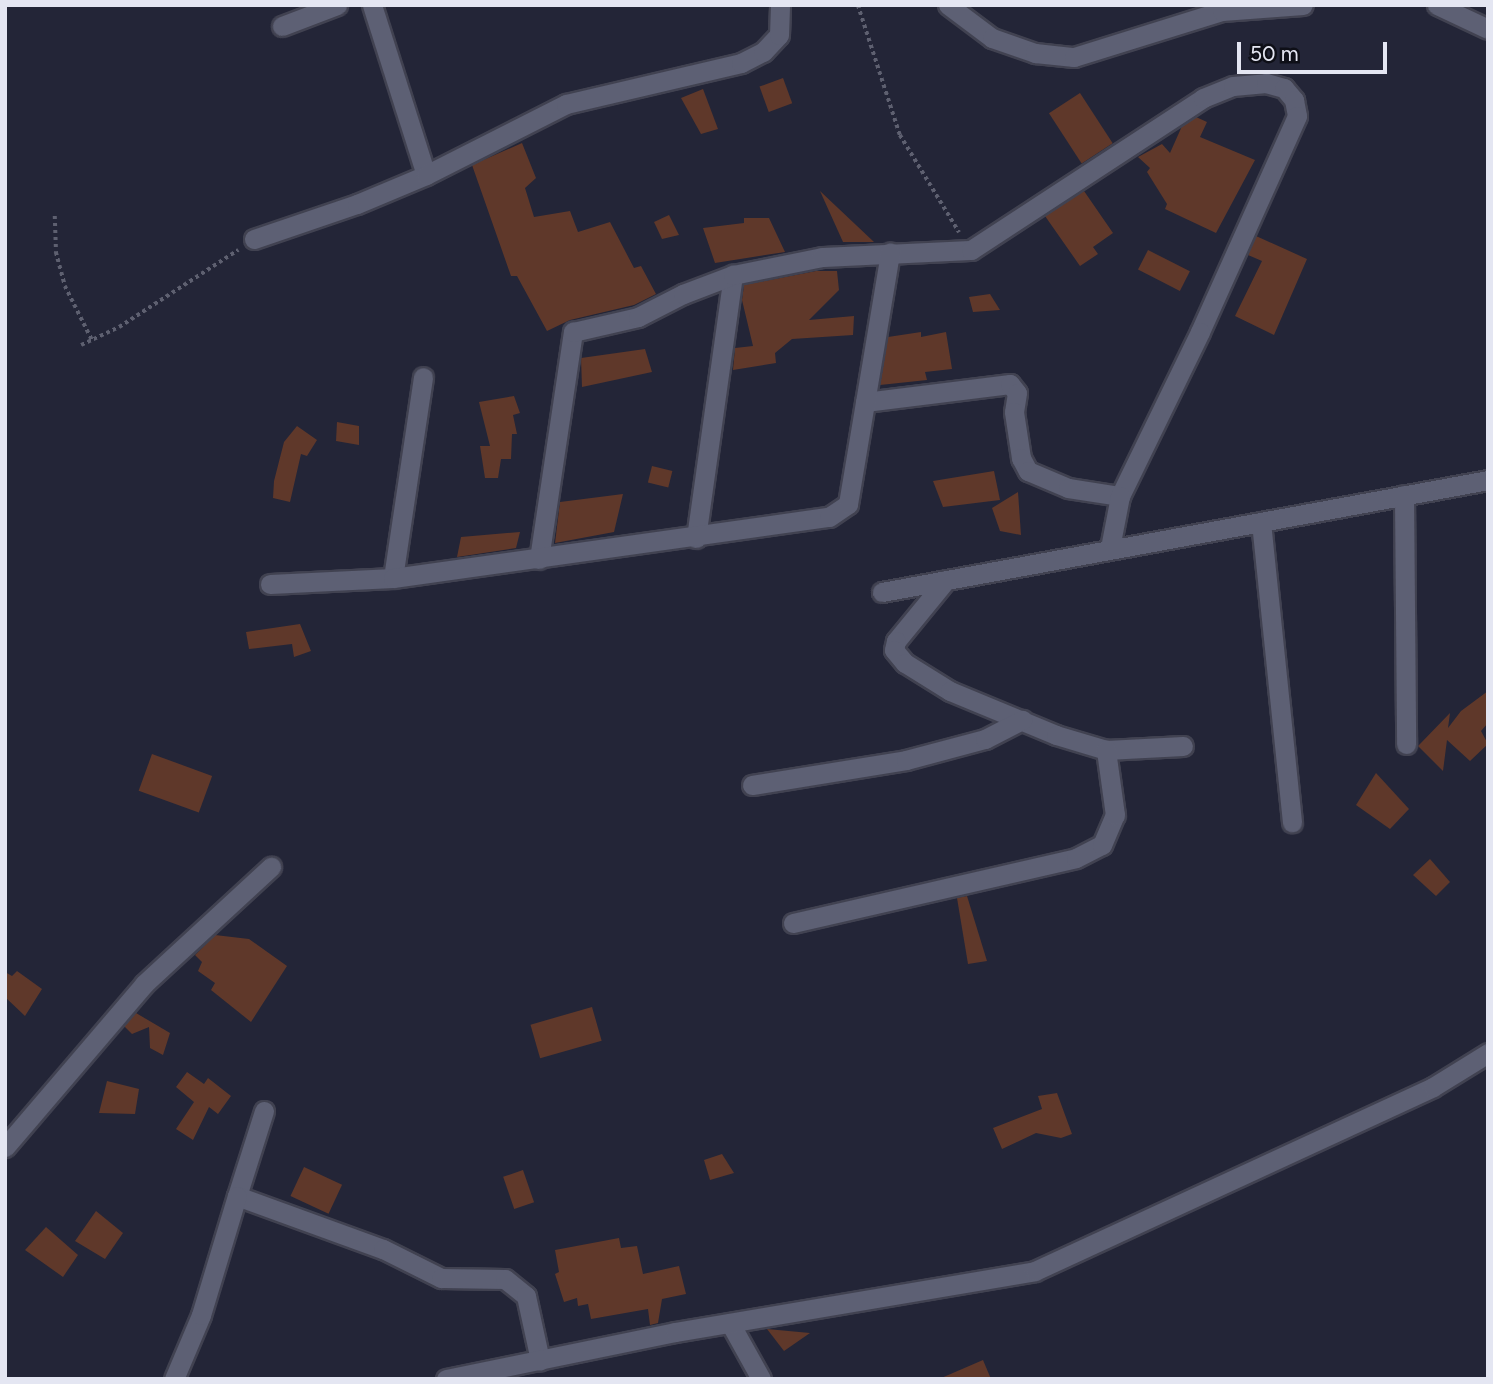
<!DOCTYPE html>
<html>
<head>
<meta charset="utf-8">
<style>
  body { margin:0 }
  #map { position:relative; width:1493px; height:1384px; overflow:hidden; background:#232537; font-family:Figtree,sans-serif }
  div>[style] { position:absolute }
  .building>* { inset:0; background:#5f382a; transform-origin:0 0 }
  .path>* { height:3.5px; margin-top:-1.75px; transform-origin:0; background:repeating-linear-gradient(90deg,#5e6070 0 3.5px,transparent 0 7px) }
  .roads { filter:drop-shadow(2px 0 #414251) drop-shadow(-2px 0 #414251) drop-shadow(0 2px #414251) drop-shadow(0 -2px #414251) }
  .minor>* { height:19px; margin:-9.5px; padding:0 9.5px; transform-origin:9.5px; border-radius:9.5px; background:#5d6074 }
  span { translate:-50% -50%; white-space:nowrap; text-align:center; line-height:1.15; -webkit-text-stroke:7px #0e0f17; paint-order:stroke }
  .frame { position:absolute; inset:0; border:7px solid #e4e6f2; pointer-events:none }
  .scale { position:absolute; left:1237px; top:42px; width:150px; height:32px; box-sizing:border-box; border:4px solid #e4e6f2; border-top:0; padding-left:9px; font-size:21px; line-height:24px; white-space:nowrap; color:#e4e6f2; -webkit-text-stroke:5px #0e0f17; paint-order:stroke }
</style>
</head>
<body>
<div id="map">
  <div class="building">
    <div style="left:783px;top:78px;width:27px;height:25px;rotate:70deg"></div>
    <div style="clip-path:polygon(703px 89px,718px 129px,701px 134px,681px 98px)"></div>
    <div style="left:1080px;top:93px;width:60px;height:37px;rotate:57deg"></div>
    <div style="clip-path:polygon(1196px 117px,1207px 122px,1200px 137px,1255px 160px,1216px 233px,1165px 209px,1167px 204px,1147px 172px,1150px 168px,1138px 157px,1162px 144px,1170px 153px,1182px 126px)"></div>
    <div style="clip-path:polygon(522px 143px,536px 178px,525px 188px,534px 217px,570px 211px,578px 232px,610px 222px,634px 268px,641px 266px,656px 294px,634px 305px,570px 320px,547px 331px,517px 276px,511px 276px,472px 165px)"></div>
    <div style="clip-path:polygon(820px 191px,874px 242px,843px 242px)"></div>
    <div style="clip-path:polygon(1084px 191px,1113px 233px,1093px 247px,1098px 254px,1080px 266px,1045px 216px)"></div>
    <div style="clip-path:polygon(669px 215px,679px 235px,662px 239px,654px 222px)"></div>
    <div style="clip-path:polygon(744px 218px,769px 218px,785px 252px,715px 263px,703px 228px,744px 223px)"></div>
    <div style="clip-path:polygon(1256px 236px,1307px 259px,1274px 335px,1235px 316px,1262px 261px,1248px 255px)"></div>
    <div style="left:1148px;top:250px;width:47px;height:22px;rotate:27deg"></div>
    <div style="clip-path:polygon(816px 271px,837px 271px,839px 290px,809px 320px,854px 316px,853px 335px,792px 339px,775px 353px,776px 363px,733px 370px,735px 348px,753px 346px,742px 300px,744px 285px)"></div>
    <div style="clip-path:polygon(990px 294px,1000px 310px,973px 312px,969px 297px)"></div>
    <div style="clip-path:polygon(921px 332px,921px 337px,946px 332px,952px 369px,925px 372px,927px 380px,880px 385px,888px 337px)"></div>
    <div style="clip-path:polygon(645px 349px,652px 372px,582px 387px,581px 358px)"></div>
    <div style="clip-path:polygon(514px 396px,520px 413px,513px 415px,517px 434px,512px 434px,511px 459px,501px 459px,498px 478px,485px 478px,480px 446px,490px 446px,479px 402px)"></div>
    <div style="clip-path:polygon(337px 422px,359px 426px,359px 445px,336px 441px)"></div>
    <div style="clip-path:polygon(297px 426px,317px 440px,307px 456px,301px 454px,290px 502px,273px 498px,274px 481px,284px 442px)"></div>
    <div style="left:652px;top:466px;width:21px;height:17px;rotate:14deg"></div>
    <div style="clip-path:polygon(994px 471px,1000px 500px,943px 507px,933px 481px)"></div>
    <div style="clip-path:polygon(1018px 492px,1021px 535px,1000px 531px,992px 508px)"></div>
    <div style="clip-path:polygon(623px 494px,614px 532px,555px 543px,560px 502px)"></div>
    <div style="clip-path:polygon(520px 532px,516px 548px,457px 557px,461px 537px)"></div>
    <div style="clip-path:polygon(300px 624px,311px 651px,294px 657px,292px 644px,249px 649px,246px 632px)"></div>
    <div style="clip-path:polygon(1488px 691px,1488px 723px,1481px 731px,1488px 744px,1470px 761px,1447px 740px,1443px 771px,1418px 746px,1450px 713px,1448px 728px,1461px 711px)"></div>
    <div style="left:152px;top:754px;width:64px;height:39px;rotate:20deg"></div>
    <div style="clip-path:polygon(1376px 773px,1409px 809px,1390px 829px,1356px 805px)"></div>
    <div style="clip-path:polygon(1430px 859px,1450px 882px,1436px 896px,1413px 875px)"></div>
    <div style="clip-path:polygon(967px 896px,987px 961px,968px 964px,957px 898px)"></div>
    <div style="clip-path:polygon(215px 935px,249px 939px,287px 966px,251px 1022px,211px 990px,215px 983px,198px 971px,202px 962px,195px 955px)"></div>
    <div style="clip-path:polygon(17px 971px,42px 989px,25px 1016px,5px 997px,5px 972px,12px 976px)"></div>
    <div style="left:592px;top:1007px;width:35px;height:64px;rotate:74deg"></div>
    <div style="clip-path:polygon(136px 1013px,170px 1033px,163px 1055px,150px 1048px,149px 1027px,132px 1034px,124px 1026px)"></div>
    <div style="clip-path:polygon(187px 1072px,204px 1084px,208px 1078px,231px 1096px,218px 1114px,209px 1107px,193px 1140px,176px 1129px,194px 1102px,176px 1087px)"></div>
    <div style="clip-path:polygon(107px 1081px,139px 1089px,135px 1114px,99px 1113px)"></div>
    <div style="clip-path:polygon(1057px 1093px,1072px 1134px,1061px 1138px,1036px 1133px,1002px 1149px,993px 1128px,1042px 1109px,1038px 1096px)"></div>
    <div style="clip-path:polygon(722px 1154px,734px 1173px,710px 1180px,704px 1160px)"></div>
    <div style="left:304px;top:1167px;width:42px;height:32px;rotate:25deg"></div>
    <div style="left:523px;top:1170px;width:34px;height:21px;rotate:71deg"></div>
    <div style="clip-path:polygon(96px 1211px,123px 1233px,105px 1259px,75px 1241px)"></div>
    <div style="clip-path:polygon(46px 1227px,78px 1255px,63px 1277px,25px 1250px)"></div>
    <div style="clip-path:polygon(619px 1238px,621px 1248px,637px 1246px,643px 1274px,679px 1266px,686px 1294px,662px 1299px,658px 1323px,650px 1325px,648px 1309px,591px 1319px,588px 1304px,578px 1306px,577px 1298px,564px 1302px,555px 1274px,559px 1272px,555px 1250px)"></div>
    <div style="clip-path:polygon(767px 1329px,810px 1333px,784px 1351px)"></div>
    <div style="clip-path:polygon(983px 1360px,991px 1379px,939px 1379px)"></div>
  </div>
  <div class="path">
    <div style="left:858px;top:5px;width:137px;rotate:72.1deg"></div>
    <div style="left:900px;top:135px;width:114px;rotate:58.7deg"></div>
    <div style="left:55px;top:216px;width:36px;rotate:88deg"></div>
    <div style="left:56px;top:252px;width:35px;rotate:75deg"></div>
    <div style="left:65px;top:286px;width:60px;rotate:63.4deg"></div>
    <div style="left:81px;top:345px;width:42px;rotate:-25.3deg"></div>
    <div style="left:119px;top:327px;width:142px;rotate:-32.9deg"></div>
  </div>
  <div class="roads">
    <div class="minor">
      <div style="left:372px;top:5px;width:178px;rotate:72.4deg"></div>
      <div style="left:948px;top:5px;width:55px;rotate:36.9deg"></div>
      <div style="left:992px;top:38px;width:46px;rotate:19.2deg"></div>
      <div style="left:1035px;top:53px;width:39px;rotate:6deg"></div>
      <div style="left:1074px;top:57px;width:155px;rotate:-17.3deg"></div>
      <div style="left:1222px;top:11px;width:81px;rotate:-4.2deg"></div>
      <div style="left:1437px;top:5px;width:56px;rotate:25.2deg"></div>
      <div style="left:282px;top:26px;width:59px;rotate:-20.9deg"></div>
      <div style="left:254px;top:239px;width:109px;rotate:-18.8deg"></div>
      <div style="left:357px;top:204px;width:75px;rotate:-22.8deg"></div>
      <div style="left:426px;top:175px;width:157px;rotate:-26.9deg"></div>
      <div style="left:566px;top:104px;width:180px;rotate:-13.2deg"></div>
      <div style="left:741px;top:63px;width:25px;rotate:-27deg"></div>
      <div style="left:763px;top:52px;width:23px;rotate:-47deg"></div>
      <div style="left:779px;top:35px;width:30px;rotate:-88deg"></div>
      <div style="left:865px;top:402px;width:146px;rotate:-7.1deg"></div>
      <div style="left:1010px;top:384px;width:11px;rotate:52deg"></div>
      <div style="left:1017px;top:393px;width:19px;rotate:99deg"></div>
      <div style="left:1014px;top:412px;width:47px;rotate:81.3deg"></div>
      <div style="left:1021px;top:458px;width:15px;rotate:62deg"></div>
      <div style="left:1028px;top:471px;width:43px;rotate:23deg"></div>
      <div style="left:1068px;top:488px;width:53px;rotate:8.7deg"></div>
      <div style="left:1404px;top:495px;width:249px;rotate:89.5deg"></div>
      <div style="left:1261px;top:522px;width:302px;rotate:84.1deg"></div>
      <div style="left:696px;top:538px;width:266px;rotate:-82deg"></div>
      <div style="left:539px;top:559px;width:230px;rotate:-81.5deg"></div>
      <div style="left:573px;top:332px;width:67px;rotate:-13deg"></div>
      <div style="left:638px;top:317px;width:51px;rotate:-27.1deg"></div>
      <div style="left:683px;top:294px;width:53px;rotate:-20.8deg"></div>
      <div style="left:733px;top:275px;width:91px;rotate:-11.4deg"></div>
      <div style="left:822px;top:257px;width:149px;rotate:-2.7deg"></div>
      <div style="left:971px;top:250px;width:277px;rotate:-33.2deg"></div>
      <div style="left:1203px;top:98px;width:32px;rotate:-22deg"></div>
      <div style="left:1233px;top:86px;width:33px;rotate:-5deg"></div>
      <div style="left:1266px;top:83px;width:19px;rotate:16deg"></div>
      <div style="left:1284px;top:88px;width:16px;rotate:50deg"></div>
      <div style="left:1294px;top:100px;width:16px;rotate:79deg"></div>
      <div style="left:1297px;top:116px;width:237px;rotate:114.2deg"></div>
      <div style="left:1200px;top:332px;width:182px;rotate:116deg"></div>
      <div style="left:1120px;top:496px;width:53px;rotate:100.9deg"></div>
      <div style="left:393px;top:578px;width:203px;rotate:-81.5deg"></div>
      <div style="left:946px;top:580px;width:79px;rotate:129.3deg"></div>
      <div style="left:896px;top:641px;width:9px;rotate:103deg"></div>
      <div style="left:894px;top:650px;width:17px;rotate:50deg"></div>
      <div style="left:905px;top:663px;width:53px;rotate:31.9deg"></div>
      <div style="left:950px;top:691px;width:115px;rotate:22.5deg"></div>
      <div style="left:1056px;top:735px;width:52px;rotate:16.7deg"></div>
      <div style="left:1106px;top:750px;width:77px;rotate:-3deg"></div>
      <div style="left:270px;top:584px;width:123px;rotate:-2.8deg"></div>
      <div style="left:393px;top:578px;width:440px;rotate:-8deg"></div>
      <div style="left:829px;top:517px;width:23px;rotate:-34deg"></div>
      <div style="left:848px;top:504px;width:255px;rotate:-80.5deg"></div>
      <div style="left:882px;top:592px;width:616px;rotate:-10.47deg"></div>
      <div style="left:752px;top:785px;width:156px;rotate:-9.2deg"></div>
      <div style="left:906px;top:760px;width:82px;rotate:-14.9deg"></div>
      <div style="left:985px;top:739px;width:42px;rotate:-27.2deg"></div>
      <div style="left:793px;top:923px;width:290px;rotate:-12.9deg"></div>
      <div style="left:1076px;top:858px;width:29px;rotate:-27deg"></div>
      <div style="left:1102px;top:845px;width:33px;rotate:-67deg"></div>
      <div style="left:1115px;top:815px;width:66px;rotate:-97.9deg"></div>
      <div style="left:264px;top:1111px;width:89px;rotate:107.6deg"></div>
      <div style="left:237px;top:1196px;width:155px;rotate:20deg"></div>
      <div style="left:383px;top:1249px;width:65px;rotate:26.6deg"></div>
      <div style="left:441px;top:1278px;width:64px;rotate:0.9deg"></div>
      <div style="left:505px;top:1279px;width:27px;rotate:39deg"></div>
      <div style="left:526px;top:1296px;width:66px;rotate:77.7deg"></div>
      <div style="left:5px;top:1147px;width:214px;rotate:-49.5deg"></div>
      <div style="left:144px;top:984px;width:173px;rotate:-42.7deg"></div>
      <div style="left:730px;top:1323px;width:64px;rotate:61deg"></div>
      <div style="left:174px;top:1379px;width:69px;rotate:-67.1deg"></div>
      <div style="left:201px;top:1315px;width:124px;rotate:-73.2deg"></div>
      <div style="left:446px;top:1379px;width:234px;rotate:-11.6deg"></div>
      <div style="left:675px;top:1332px;width:365px;rotate:-9.6deg"></div>
      <div style="left:1035px;top:1271px;width:438px;rotate:-24.8deg"></div>
      <div style="left:1433px;top:1087px;width:65px;rotate:-31.7deg"></div>
    </div>
  </div>
  <div class="frame"></div>
  <div class="scale">50 m</div>
</div>
</body>
</html>
